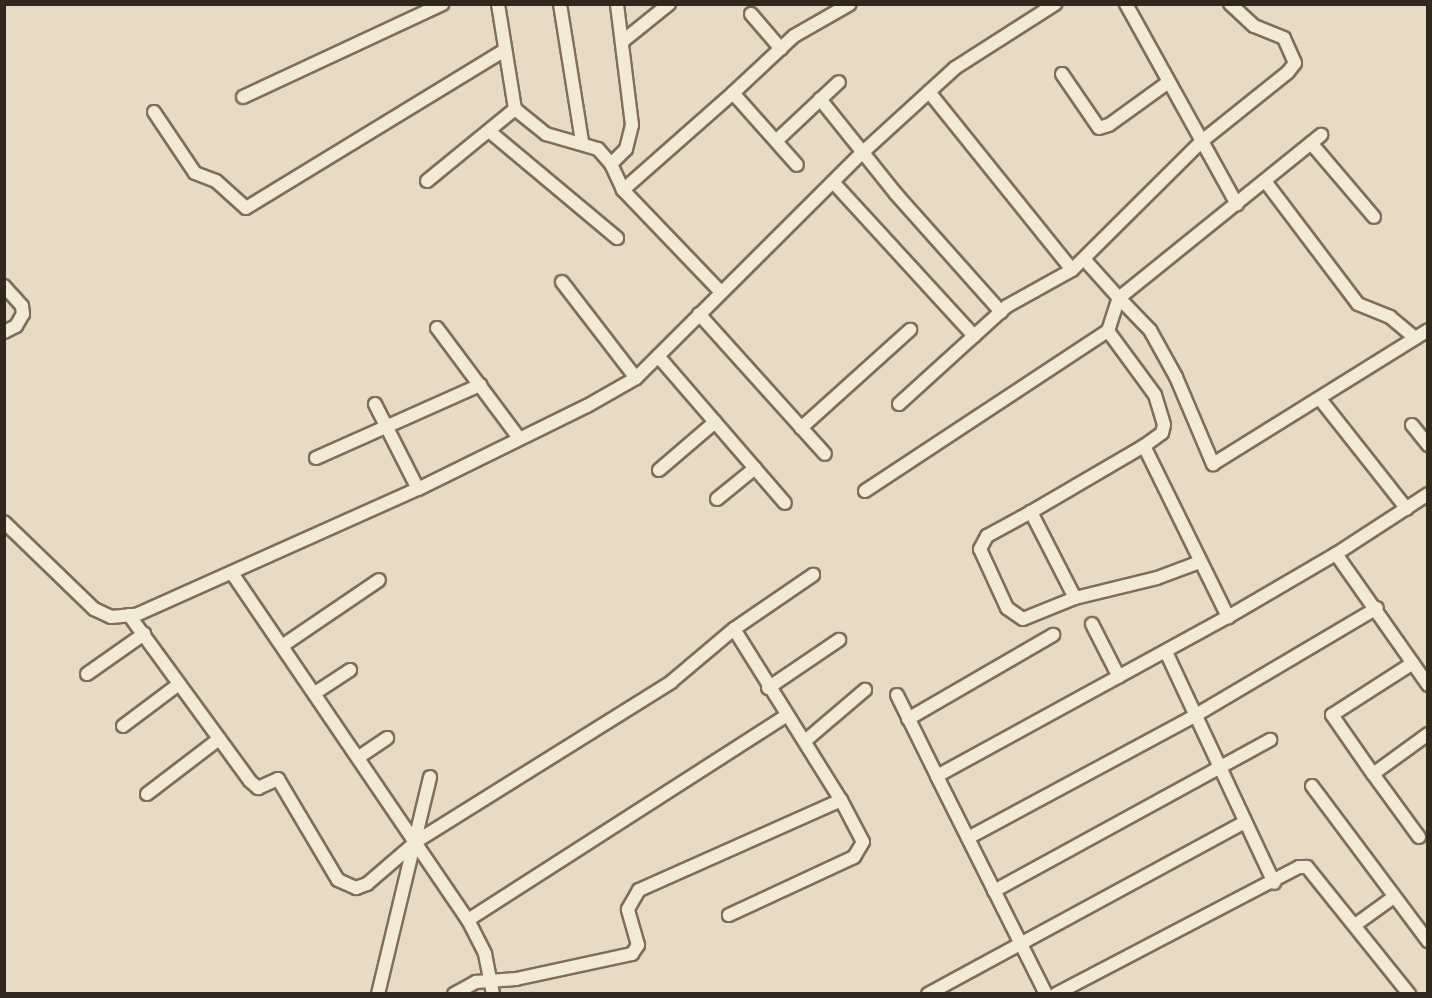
<!DOCTYPE html>
<html>
<head>
<meta charset="utf-8">
<style>
  body { margin:0 }
  #map { position:relative; width:1432px; height:998px; overflow:hidden; background:#e7dcc3; font-family:"Playfair Display",serif }
  div>[style] { position:absolute }
  .roads { filter:drop-shadow(2px 0 #7f6e5c) drop-shadow(-2px 0 #7f6e5c) drop-shadow(0 2px #7f6e5c) drop-shadow(0 -2px #7f6e5c) }
  .minor>* { height:12px; margin:-6px; padding:0 6px; transform-origin:6px; border-radius:6px; background:#f3ead5 }
  span { translate:-50% -50%; white-space:nowrap; text-align:center; line-height:1.15; -webkit-text-stroke:6px #f0e6d2; paint-order:stroke }
  .frame { position:absolute; inset:0; border:6px solid #31271e; pointer-events:none }
</style>
</head>
<body>
<div id="map">
  <div class="roads">
    <div class="minor">
      <div style="left:498px;top:4px;width:106px;rotate:80.8deg"></div>
      <div style="left:515px;top:109px;width:40px;rotate:39deg"></div>
      <div style="left:546px;top:134px;width:54px;rotate:16.1deg"></div>
      <div style="left:598px;top:149px;width:20px;rotate:49deg"></div>
      <div style="left:611px;top:164px;width:29px;rotate:65deg"></div>
      <div style="left:623px;top:190px;width:140px;rotate:46.2deg"></div>
      <div style="left:560px;top:4px;width:140px;rotate:80.9deg"></div>
      <div style="left:1126px;top:4px;width:229px;rotate:61deg"></div>
      <div style="left:751px;top:14px;width:46px;rotate:49.4deg"></div>
      <div style="left:623px;top:41px;width:59px;rotate:-38.8deg"></div>
      <div style="left:1062px;top:74px;width:65px;rotate:55.6deg"></div>
      <div style="left:1099px;top:128px;width:10px;rotate:-17deg"></div>
      <div style="left:1109px;top:125px;width:72px;rotate:-35.9deg"></div>
      <div style="left:929px;top:92px;width:228px;rotate:51.2deg"></div>
      <div style="left:733px;top:93px;width:83px;rotate:-43.1deg"></div>
      <div style="left:794px;top:36px;width:64px;rotate:-29.7deg"></div>
      <div style="left:243px;top:97px;width:220px;rotate:-25deg"></div>
      <div style="left:820px;top:99px;width:122px;rotate:51.3deg"></div>
      <div style="left:896px;top:194px;width:158px;rotate:48.3deg"></div>
      <div style="left:154px;top:112px;width:73px;rotate:56.1deg"></div>
      <div style="left:195px;top:173px;width:22px;rotate:21deg"></div>
      <div style="left:216px;top:181px;width:40px;rotate:42deg"></div>
      <div style="left:246px;top:208px;width:303px;rotate:-31.4deg"></div>
      <div style="left:489px;top:131px;width:167px;rotate:39.9deg"></div>
      <div style="left:776px;top:141px;width:86px;rotate:-43.1deg"></div>
      <div style="left:1311px;top:143px;width:97px;rotate:49.6deg"></div>
      <div style="left:611px;top:164px;width:21px;rotate:-45deg"></div>
      <div style="left:626px;top:149px;width:25px;rotate:-76deg"></div>
      <div style="left:632px;top:125px;width:122px;rotate:-97.1deg"></div>
      <div style="left:427px;top:181px;width:114px;rotate:-39.3deg"></div>
      <div style="left:1265px;top:181px;width:154px;rotate:52.9deg"></div>
      <div style="left:1358px;top:304px;width:35px;rotate:22deg"></div>
      <div style="left:1390px;top:317px;width:33px;rotate:40deg"></div>
      <div style="left:833px;top:182px;width:209px;rotate:47.5deg"></div>
      <div style="left:623px;top:190px;width:147px;rotate:-41.4deg"></div>
      <div style="left:733px;top:93px;width:96px;rotate:48.4deg"></div>
      <div style="left:1084px;top:259px;width:52px;rotate:48.1deg"></div>
      <div style="left:1119px;top:298px;width:260px;rotate:-38.9deg"></div>
      <div style="left:562px;top:282px;width:121px;rotate:52.4deg"></div>
      <div style="left:4px;top:286px;width:27px;rotate:48deg"></div>
      <div style="left:22px;top:306px;width:8px;rotate:83deg"></div>
      <div style="left:23px;top:314px;width:14px;rotate:120deg"></div>
      <div style="left:16px;top:326px;width:13px;rotate:153deg"></div>
      <div style="left:699px;top:314px;width:188px;rotate:48deg"></div>
      <div style="left:437px;top:328px;width:137px;rotate:53.3deg"></div>
      <div style="left:1108px;top:331px;width:79px;rotate:53.7deg"></div>
      <div style="left:1155px;top:395px;width:31px;rotate:73deg"></div>
      <div style="left:1164px;top:425px;width:8px;rotate:104deg"></div>
      <div style="left:1162px;top:433px;width:22px;rotate:144deg"></div>
      <div style="left:1144px;top:446px;width:191px;rotate:63.8deg"></div>
      <div style="left:658px;top:356px;width:194px;rotate:49.2deg"></div>
      <div style="left:1320px;top:399px;width:140px;rotate:51.7deg"></div>
      <div style="left:375px;top:404px;width:95px;rotate:63.2deg"></div>
      <div style="left:899px;top:404px;width:146px;rotate:-42.2deg"></div>
      <div style="left:1007px;top:306px;width:74px;rotate:-29deg"></div>
      <div style="left:1072px;top:270px;width:183px;rotate:-44.8deg"></div>
      <div style="left:1202px;top:141px;width:110px;rotate:-38.7deg"></div>
      <div style="left:1288px;top:72px;width:11px;rotate:-52deg"></div>
      <div style="left:1295px;top:63px;width:27px;rotate:-114deg"></div>
      <div style="left:1284px;top:38px;width:32px;rotate:-158deg"></div>
      <div style="left:1254px;top:26px;width:33px;rotate:-137deg"></div>
      <div style="left:1412px;top:425px;width:26px;rotate:51deg"></div>
      <div style="left:801px;top:428px;width:147px;rotate:-42deg"></div>
      <div style="left:316px;top:458px;width:180px;rotate:-24deg"></div>
      <div style="left:659px;top:470px;width:74px;rotate:-40.6deg"></div>
      <div style="left:865px;top:491px;width:291px;rotate:-33.4deg"></div>
      <div style="left:1108px;top:331px;width:35px;rotate:-72deg"></div>
      <div style="left:1119px;top:298px;width:45px;rotate:45.9deg"></div>
      <div style="left:1150px;top:330px;width:54px;rotate:61deg"></div>
      <div style="left:1176px;top:377px;width:95px;rotate:67deg"></div>
      <div style="left:1213px;top:464px;width:253px;rotate:-31.9deg"></div>
      <div style="left:717px;top:499px;width:49px;rotate:-39.2deg"></div>
      <div style="left:1031px;top:512px;width:50px;rotate:151.4deg"></div>
      <div style="left:987px;top:536px;width:15px;rotate:118deg"></div>
      <div style="left:980px;top:549px;width:65px;rotate:65.4deg"></div>
      <div style="left:1007px;top:608px;width:19px;rotate:35deg"></div>
      <div style="left:1023px;top:619px;width:56px;rotate:-22deg"></div>
      <div style="left:1075px;top:598px;width:84px;rotate:-13.7deg"></div>
      <div style="left:1157px;top:578px;width:46px;rotate:-20.4deg"></div>
      <div style="left:4px;top:522px;width:125px;rotate:44deg"></div>
      <div style="left:94px;top:609px;width:19px;rotate:25deg"></div>
      <div style="left:111px;top:617px;width:25px;rotate:-5deg"></div>
      <div style="left:136px;top:615px;width:309px;rotate:-24.1deg"></div>
      <div style="left:418px;top:489px;width:188px;rotate:-26.2deg"></div>
      <div style="left:587px;top:406px;width:56px;rotate:-29.7deg"></div>
      <div style="left:636px;top:378px;width:319px;rotate:-44.9deg"></div>
      <div style="left:862px;top:153px;width:126px;rotate:-42.4deg"></div>
      <div style="left:955px;top:68px;width:119px;rotate:-32.6deg"></div>
      <div style="left:1336px;top:554px;width:160px;rotate:54.9deg"></div>
      <div style="left:232px;top:573px;width:420px;rotate:55.8deg"></div>
      <div style="left:468px;top:920px;width:38px;rotate:63deg"></div>
      <div style="left:485px;top:954px;width:41px;rotate:78.7deg"></div>
      <div style="left:1075px;top:598px;width:97px;rotate:-117.1deg"></div>
      <div style="left:1031px;top:512px;width:131px;rotate:-30.3deg"></div>
      <div style="left:129px;top:615px;width:205px;rotate:53.9deg"></div>
      <div style="left:250px;top:781px;width:11px;rotate:41deg"></div>
      <div style="left:258px;top:788px;width:22px;rotate:-24deg"></div>
      <div style="left:278px;top:779px;width:117px;rotate:59.3deg"></div>
      <div style="left:338px;top:880px;width:20px;rotate:24deg"></div>
      <div style="left:356px;top:888px;width:12px;rotate:-20deg"></div>
      <div style="left:367px;top:884px;width:66px;rotate:-40.7deg"></div>
      <div style="left:417px;top:841px;width:300px;rotate:-32deg"></div>
      <div style="left:671px;top:682px;width:82px;rotate:-40.1deg"></div>
      <div style="left:734px;top:629px;width:202px;rotate:58deg"></div>
      <div style="left:841px;top:800px;width:47px;rotate:62.4deg"></div>
      <div style="left:863px;top:842px;width:17px;rotate:121deg"></div>
      <div style="left:854px;top:857px;width:138px;rotate:155.1deg"></div>
      <div style="left:1092px;top:624px;width:59px;rotate:63deg"></div>
      <div style="left:734px;top:629px;width:96px;rotate:-34.4deg"></div>
      <div style="left:282px;top:646px;width:117px;rotate:-34.2deg"></div>
      <div style="left:1166px;top:652px;width:255px;rotate:64.9deg"></div>
      <div style="left:87px;top:674px;width:70px;rotate:-35.1deg"></div>
      <div style="left:768px;top:688px;width:86px;rotate:-34.1deg"></div>
      <div style="left:315px;top:693px;width:42px;rotate:-33.3deg"></div>
      <div style="left:897px;top:695px;width:90px;rotate:63.7deg"></div>
      <div style="left:908px;top:719px;width:168px;rotate:-30.1deg"></div>
      <div style="left:123px;top:726px;width:70px;rotate:-36.9deg"></div>
      <div style="left:805px;top:741px;width:79px;rotate:-40.4deg"></div>
      <div style="left:359px;top:757px;width:34px;rotate:-34deg"></div>
      <div style="left:1373px;top:774px;width:72px;rotate:-124.8deg"></div>
      <div style="left:1332px;top:715px;width:96px;rotate:-32.7deg"></div>
      <div style="left:1312px;top:786px;width:194px;rotate:53.2deg"></div>
      <div style="left:147px;top:794px;width:91px;rotate:-37.4deg"></div>
      <div style="left:1419px;top:837px;width:78px;rotate:-126.1deg"></div>
      <div style="left:1373px;top:774px;width:68px;rotate:-36deg"></div>
      <div style="left:968px;top:838px;width:259px;rotate:-28.3deg"></div>
      <div style="left:1196px;top:715px;width:210px;rotate:-30.6deg"></div>
      <div style="left:994px;top:891px;width:315px;rotate:-28.7deg"></div>
      <div style="left:468px;top:920px;width:379px;rotate:-32.7deg"></div>
      <div style="left:1355px;top:925px;width:48px;rotate:-35.7deg"></div>
      <div style="left:378px;top:994px;width:223px;rotate:-76.5deg"></div>
      <div style="left:454px;top:994px;width:25px;rotate:-29deg"></div>
      <div style="left:476px;top:982px;width:40px;rotate:-4.3deg"></div>
      <div style="left:516px;top:979px;width:119px;rotate:-12.2deg"></div>
      <div style="left:632px;top:954px;width:11px;rotate:-56deg"></div>
      <div style="left:638px;top:945px;width:37px;rotate:-106deg"></div>
      <div style="left:628px;top:909px;width:22px;rotate:-60deg"></div>
      <div style="left:639px;top:890px;width:221px;rotate:-24deg"></div>
      <div style="left:928px;top:994px;width:358px;rotate:-28.5deg"></div>
      <div style="left:1046px;top:994px;width:244px;rotate:-116.6deg"></div>
      <div style="left:937px;top:776px;width:332px;rotate:-28.7deg"></div>
      <div style="left:1228px;top:617px;width:125px;rotate:-30.3deg"></div>
      <div style="left:1336px;top:554px;width:110px;rotate:-33.1deg"></div>
      <div style="left:1056px;top:994px;width:274px;rotate:-27.6deg"></div>
      <div style="left:1299px;top:867px;width:8px"></div>
      <div style="left:1307px;top:867px;width:163px;rotate:51.2deg"></div>
    </div>
  </div>
  <div class="frame"></div>
</div>
</body>
</html>
